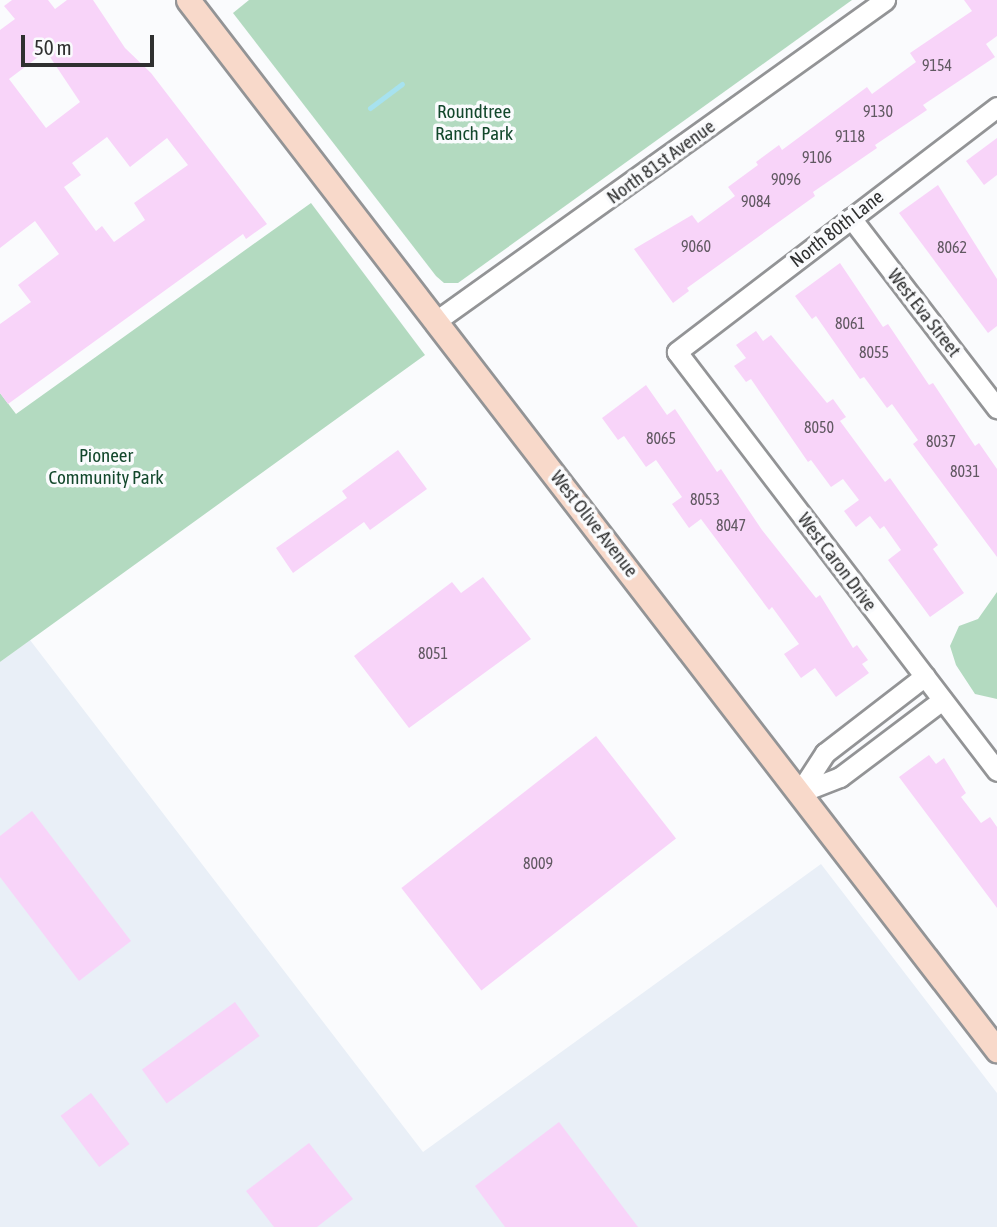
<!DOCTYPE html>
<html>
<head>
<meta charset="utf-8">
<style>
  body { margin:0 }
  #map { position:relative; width:997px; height:1227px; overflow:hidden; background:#fafbfd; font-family:"Asap Condensed",sans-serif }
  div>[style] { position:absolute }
  .built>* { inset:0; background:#e9eff7 }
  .green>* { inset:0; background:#b3dac0 }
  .stream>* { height:5px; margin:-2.5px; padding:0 2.5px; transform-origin:2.5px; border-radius:2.5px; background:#a7e2ef }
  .building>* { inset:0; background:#f8d4f9; transform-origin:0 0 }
  .roads { filter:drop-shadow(2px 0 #939496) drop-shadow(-2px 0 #939496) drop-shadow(0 2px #939496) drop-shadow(0 -2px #939496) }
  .minor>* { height:19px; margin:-9.5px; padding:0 9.5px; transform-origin:9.5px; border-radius:9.5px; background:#fff }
  .major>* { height:23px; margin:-11.5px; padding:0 11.5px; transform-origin:11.5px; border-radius:11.5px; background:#f8d9ca }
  span { translate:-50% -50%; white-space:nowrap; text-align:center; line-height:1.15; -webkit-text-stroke:7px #fafbfd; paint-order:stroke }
  .number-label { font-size:16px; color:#615962 }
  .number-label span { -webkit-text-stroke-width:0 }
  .park-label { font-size:19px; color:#13482c }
  .street-label { font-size:19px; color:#2f3030 }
  .scale { position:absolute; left:21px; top:35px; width:133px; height:32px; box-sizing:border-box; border:4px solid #2f3030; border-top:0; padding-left:9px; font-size:21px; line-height:24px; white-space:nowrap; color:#2f3030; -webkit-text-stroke:5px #fafbfd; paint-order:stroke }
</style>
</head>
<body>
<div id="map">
  <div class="built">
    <div style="clip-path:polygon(30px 640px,423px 1152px,821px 864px,997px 1093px,997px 1227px,0 1227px,0 662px)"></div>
  </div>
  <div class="green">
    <div style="clip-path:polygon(249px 0,852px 0,458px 283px,444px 283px,436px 276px,233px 13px)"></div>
    <div style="clip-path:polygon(311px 203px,425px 355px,0 662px,0 393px,16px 414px)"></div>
    <div style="clip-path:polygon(997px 592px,997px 699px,975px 694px,956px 665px,950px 646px,959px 626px,978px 619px)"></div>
  </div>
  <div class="stream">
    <div style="left:370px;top:108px;width:40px;rotate:-37deg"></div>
  </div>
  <div class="building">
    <div style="clip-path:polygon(evenodd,12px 0,48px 0,55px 9px,67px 0,93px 0,125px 48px,151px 73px,267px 224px,246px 239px,243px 234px,8px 404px,0 393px,0 324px,31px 302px,18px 285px,59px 254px,35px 221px,0 248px,0 30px,15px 19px,4px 6px,12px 0,46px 51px,80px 102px,46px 128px,9px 79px,46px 51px,12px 0,107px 137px,130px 167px,167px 138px,188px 165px,134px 203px,145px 220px,114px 242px,102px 226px,96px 231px,64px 187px,81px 175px,72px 163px,107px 137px)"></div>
    <div style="clip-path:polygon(964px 0,997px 0,997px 36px,986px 44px,995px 57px,923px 105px,927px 110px,875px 145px,877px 148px,813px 192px,815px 196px,687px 288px,689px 291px,673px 303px,634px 249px,692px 215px,698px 223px,735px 196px,728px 187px,758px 165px,756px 162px,779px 145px,782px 150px,867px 87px,872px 94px,916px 62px,910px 53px,972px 11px)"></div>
    <div style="clip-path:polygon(997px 138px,997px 175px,984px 185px,966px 161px)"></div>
    <div style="clip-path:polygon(938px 185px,997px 279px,997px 326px,988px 333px,899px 213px)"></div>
    <div style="clip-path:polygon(840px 263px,883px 327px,888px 324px,929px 385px,933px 383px,975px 446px,979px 443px,997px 469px,997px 557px,913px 444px,918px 440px,892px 404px,887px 408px,864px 377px,860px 379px,816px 316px,812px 319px,795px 296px)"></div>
    <div style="clip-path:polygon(756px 331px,763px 341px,771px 335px,827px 403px,833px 399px,846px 417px,840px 421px,885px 482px,890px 478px,938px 545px,933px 549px,964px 593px,930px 617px,888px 560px,901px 550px,884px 526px,880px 529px,870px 516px,856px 527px,844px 511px,859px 500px,843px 479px,831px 487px,811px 460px,808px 462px,751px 379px,746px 382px,734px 366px,746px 358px,736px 345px)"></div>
    <div style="clip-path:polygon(646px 385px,667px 415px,675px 409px,717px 472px,721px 469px,762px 530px,816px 598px,820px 595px,853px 648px,857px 645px,868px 660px,862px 664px,869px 673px,836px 697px,815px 668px,801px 678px,784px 654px,799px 644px,772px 607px,769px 610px,701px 519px,689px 528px,672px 504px,682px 497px,656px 460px,646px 467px,624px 436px,618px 440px,602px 418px)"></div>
    <div style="clip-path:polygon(398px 450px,427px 489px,370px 530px,364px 522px,293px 573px,276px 548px,347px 498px,342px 491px)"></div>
    <div style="clip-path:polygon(483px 577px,531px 639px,409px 728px,354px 656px,452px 582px,461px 593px)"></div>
    <div style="left:596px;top:736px;width:130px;height:247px;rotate:52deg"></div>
    <div style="clip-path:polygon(929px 755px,936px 764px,944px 758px,966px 793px,961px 797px,981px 823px,990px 817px,997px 827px,997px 908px,899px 777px)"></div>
    <div style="clip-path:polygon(32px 811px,131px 941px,79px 981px,0 877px,0 836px)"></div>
    <div style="left:235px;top:1002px;width:42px;height:115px;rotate:54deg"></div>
    <div style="left:91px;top:1093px;width:64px;height:38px;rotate:53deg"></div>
    <div style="clip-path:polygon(559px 1122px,638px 1227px,505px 1227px,475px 1186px)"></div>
    <div style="clip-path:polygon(309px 1143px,353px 1199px,317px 1227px,274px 1227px,246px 1191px)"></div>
  </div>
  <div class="roads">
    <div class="minor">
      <div style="left:997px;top:107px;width:403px;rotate:142.6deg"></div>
      <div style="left:677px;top:352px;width:527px;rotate:52.63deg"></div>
      <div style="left:851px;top:218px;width:240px;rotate:52.5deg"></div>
      <div style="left:436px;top:321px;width:552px;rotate:-35.56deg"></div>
      <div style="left:799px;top:793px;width:48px;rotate:-57deg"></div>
      <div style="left:825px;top:753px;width:126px;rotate:-37.6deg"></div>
      <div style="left:799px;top:793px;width:44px;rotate:-21.3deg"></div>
      <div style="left:840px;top:777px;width:128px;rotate:-37deg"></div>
    </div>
    <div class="major">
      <div style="left:188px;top:0;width:1326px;rotate:52.39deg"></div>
    </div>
  </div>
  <div class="number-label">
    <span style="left:937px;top:65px">9154</span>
    <span style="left:878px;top:111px">9130</span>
    <span style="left:850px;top:136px">9118</span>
    <span style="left:817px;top:157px">9106</span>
    <span style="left:786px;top:179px">9096</span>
    <span style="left:756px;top:201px">9084</span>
    <span style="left:696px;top:246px">9060</span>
    <span style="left:952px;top:247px">8062</span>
    <span style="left:850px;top:323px">8061</span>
    <span style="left:874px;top:352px">8055</span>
    <span style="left:819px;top:427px">8050</span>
    <span style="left:661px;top:438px">8065</span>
    <span style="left:941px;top:441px">8037</span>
    <span style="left:965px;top:471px">8031</span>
    <span style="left:705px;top:499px">8053</span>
    <span style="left:731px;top:525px">8047</span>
    <span style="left:433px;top:653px">8051</span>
    <span style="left:538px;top:863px">8009</span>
  </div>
  <div class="park-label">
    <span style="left:474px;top:123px">Roundtree<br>Ranch Park</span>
    <span style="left:106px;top:467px">Pioneer<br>Community Park</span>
  </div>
  <div class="street-label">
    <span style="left:661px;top:162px;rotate:-36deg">North 81st Avenue</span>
    <span style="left:837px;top:229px;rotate:-38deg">North 80th Lane</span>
    <span style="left:924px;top:313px;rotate:52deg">West Eva Street</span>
    <span style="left:594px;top:524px;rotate:52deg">West Olive Avenue</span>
    <span style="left:837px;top:562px;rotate:53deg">West Caron Drive</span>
  </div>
  <div class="scale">50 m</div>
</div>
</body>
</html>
